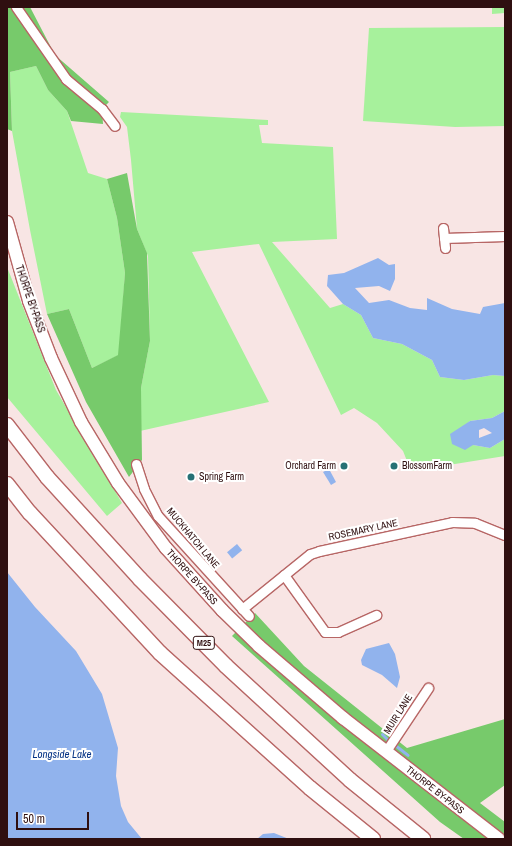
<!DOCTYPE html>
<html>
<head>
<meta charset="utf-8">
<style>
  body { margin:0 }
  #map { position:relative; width:512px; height:846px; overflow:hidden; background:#f8e5e4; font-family:"Archivo Narrow",sans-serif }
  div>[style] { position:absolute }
  .green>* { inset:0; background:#a7f19c }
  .forest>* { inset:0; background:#77ca6b }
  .water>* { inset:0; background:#91b3ed; transform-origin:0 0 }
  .stream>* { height:3px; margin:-1.5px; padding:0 1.5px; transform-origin:1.5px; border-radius:1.5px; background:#91b3ed }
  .roads { filter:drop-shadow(1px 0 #b76665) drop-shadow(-1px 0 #b76665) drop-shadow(0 1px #b76665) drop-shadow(0 -1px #b76665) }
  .minor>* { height:9px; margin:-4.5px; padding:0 4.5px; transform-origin:4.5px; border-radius:4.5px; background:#fff }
  .major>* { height:12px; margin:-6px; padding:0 6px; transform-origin:6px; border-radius:6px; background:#fff }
  .highway>* { height:14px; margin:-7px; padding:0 7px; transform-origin:7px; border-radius:7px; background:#fff }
  .dots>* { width:11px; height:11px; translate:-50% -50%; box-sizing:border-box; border:2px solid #fff; border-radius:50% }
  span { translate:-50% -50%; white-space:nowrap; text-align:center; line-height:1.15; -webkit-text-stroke:4px #fff; paint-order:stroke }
  .shield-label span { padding:1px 3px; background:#fff; border:1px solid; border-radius:3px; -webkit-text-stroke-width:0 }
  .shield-label { font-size:9px; color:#2f0f10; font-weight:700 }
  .street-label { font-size:10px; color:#2f0f10 }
  .poi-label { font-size:10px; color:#2f0f10 }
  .right { translate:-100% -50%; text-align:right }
  .left { translate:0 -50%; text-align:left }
  .water-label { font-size:11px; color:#043285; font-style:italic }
  .frame { position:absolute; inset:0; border:8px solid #2f0f10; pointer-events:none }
  .scale { position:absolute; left:16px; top:812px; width:73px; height:18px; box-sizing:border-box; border:2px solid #2f0f10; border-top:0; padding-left:5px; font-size:12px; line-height:14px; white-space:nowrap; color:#2f0f10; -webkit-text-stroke:3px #fff; paint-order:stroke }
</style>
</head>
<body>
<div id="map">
  <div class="green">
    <div style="clip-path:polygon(492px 7px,505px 7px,505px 13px,492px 14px)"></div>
    <div style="clip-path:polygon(505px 27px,505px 126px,455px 127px,363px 121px,369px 28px)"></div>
    <div style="clip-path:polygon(36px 66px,48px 90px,67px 111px,88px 173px,107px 179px,117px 218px,125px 273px,119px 355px,92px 368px,69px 309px,47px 314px,30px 230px,12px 131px,10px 72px)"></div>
    <div style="clip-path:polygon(121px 112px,268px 120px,268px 125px,259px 125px,262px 143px,333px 147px,337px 239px,272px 242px,330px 308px,343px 304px,361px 315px,373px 338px,402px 344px,432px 360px,440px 377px,464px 380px,493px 375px,505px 376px,505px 411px,492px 418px,470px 421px,463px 427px,473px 445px,490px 448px,505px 439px,505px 456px,411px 471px,403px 451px,377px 423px,354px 408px,341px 415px,259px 244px,192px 252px,269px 402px,140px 431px,141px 388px,150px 341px,148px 256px,137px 229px,131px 160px,127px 127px,120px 117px)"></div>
    <div style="clip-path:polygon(7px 267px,56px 390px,122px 503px,107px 516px,7px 397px)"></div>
  </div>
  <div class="forest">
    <div style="clip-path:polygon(7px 7px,30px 7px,55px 55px,109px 102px,102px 109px,103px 124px,71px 121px,67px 111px,48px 90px,36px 66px,10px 72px,12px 131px,7px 129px)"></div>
    <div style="clip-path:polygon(127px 173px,137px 229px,147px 253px,150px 341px,141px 388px,142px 460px,129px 477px,86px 402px,47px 314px,69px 309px,92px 368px,118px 355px,125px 273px,117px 218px,107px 179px)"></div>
    <div style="clip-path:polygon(255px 613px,304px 666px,407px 748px,505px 719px,505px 785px,480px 803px,505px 822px,505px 839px,464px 839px,440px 822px,232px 636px)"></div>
  </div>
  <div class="water">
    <div style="clip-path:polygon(378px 258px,389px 265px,395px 264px,395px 279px,390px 291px,379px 286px,355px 288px,369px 303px,389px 300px,410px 308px,427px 310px,427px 298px,452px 309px,480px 314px,483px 307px,505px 303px,505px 376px,493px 375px,464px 380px,440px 377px,432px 360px,402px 344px,373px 338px,361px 315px,343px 304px,327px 286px,328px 275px,344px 273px)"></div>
    <div style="clip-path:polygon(evenodd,505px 411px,505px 439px,490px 448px,473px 445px,465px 450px,452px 444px,450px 434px,470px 421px,492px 418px,505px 411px,484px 428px,492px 433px,479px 438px,479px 430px,484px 428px)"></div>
    <div style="clip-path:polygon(329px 469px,336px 482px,331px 485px,323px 472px)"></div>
    <div style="left:237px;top:544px;width:8px;height:13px;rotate:50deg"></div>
    <div style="clip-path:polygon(7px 572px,35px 607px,76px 651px,102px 694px,118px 748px,116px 776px,121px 806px,128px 822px,142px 839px,7px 839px)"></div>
    <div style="clip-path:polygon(389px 643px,395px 654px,400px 677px,397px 688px,382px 675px,362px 665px,361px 660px,366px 649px)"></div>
    <div style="clip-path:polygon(274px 833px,289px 839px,257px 839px,263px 834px)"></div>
  </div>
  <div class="stream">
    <div style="left:382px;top:734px;width:11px;rotate:45deg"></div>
    <div style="left:395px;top:745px;width:16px;rotate:38deg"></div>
  </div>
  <div class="roads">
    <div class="minor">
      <div style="left:16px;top:7px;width:88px;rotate:55.2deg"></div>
      <div style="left:66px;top:79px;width:47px;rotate:39.8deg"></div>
      <div style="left:102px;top:109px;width:21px;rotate:53deg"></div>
      <div style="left:443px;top:228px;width:20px;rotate:84deg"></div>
      <div style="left:444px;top:238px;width:61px;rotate:-1.9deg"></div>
      <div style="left:136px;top:464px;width:26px;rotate:72deg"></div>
      <div style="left:144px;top:489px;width:30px;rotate:63deg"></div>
      <div style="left:158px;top:516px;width:135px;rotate:47.7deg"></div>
      <div style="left:284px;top:575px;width:70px;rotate:54.3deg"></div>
      <div style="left:325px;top:632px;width:13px"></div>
      <div style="left:338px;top:632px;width:42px;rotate:-24.1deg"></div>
      <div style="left:242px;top:609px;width:87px;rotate:-39deg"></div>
      <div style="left:310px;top:554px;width:9px;rotate:-18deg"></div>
      <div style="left:319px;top:551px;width:136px;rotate:-12.3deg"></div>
      <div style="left:452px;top:522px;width:23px;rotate:2deg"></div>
      <div style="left:475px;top:523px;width:32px;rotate:22deg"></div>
      <div style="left:386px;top:751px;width:76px;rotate:-56.3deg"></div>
    </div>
    <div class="major">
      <div style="left:7px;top:222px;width:82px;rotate:74.4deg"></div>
      <div style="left:29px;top:301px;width:61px;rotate:68.9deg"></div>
      <div style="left:51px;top:358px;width:71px;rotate:64.9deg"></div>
      <div style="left:81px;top:422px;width:71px;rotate:58.8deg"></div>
      <div style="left:118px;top:483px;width:81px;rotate:53.6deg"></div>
      <div style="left:166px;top:548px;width:84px;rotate:47.9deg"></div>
      <div style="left:222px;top:610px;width:52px;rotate:44.2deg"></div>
      <div style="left:259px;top:646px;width:111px;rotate:40.6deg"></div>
      <div style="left:343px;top:718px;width:197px;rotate:37.8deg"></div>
    </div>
    <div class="highway">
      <div style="left:7px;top:425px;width:66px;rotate:52.4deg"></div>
      <div style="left:47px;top:477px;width:138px;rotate:47.6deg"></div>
      <div style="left:140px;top:579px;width:122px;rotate:45.3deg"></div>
      <div style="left:226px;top:666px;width:168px;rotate:42.6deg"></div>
      <div style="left:350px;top:780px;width:94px;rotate:38.9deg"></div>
      <div style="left:7px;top:484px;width:37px;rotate:52deg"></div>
      <div style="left:30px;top:513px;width:191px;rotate:47.1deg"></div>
      <div style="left:160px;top:653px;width:202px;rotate:42deg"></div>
      <div style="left:310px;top:788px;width:81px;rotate:39deg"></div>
    </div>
  </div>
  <div class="dots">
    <div style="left:344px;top:466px;background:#267176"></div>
    <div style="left:394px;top:466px;background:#267176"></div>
    <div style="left:191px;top:477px;background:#267176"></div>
  </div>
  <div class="shield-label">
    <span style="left:204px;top:643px">M25</span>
  </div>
  <div class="street-label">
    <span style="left:30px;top:299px;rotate:71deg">THORPE BY-PASS</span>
    <span style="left:363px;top:530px;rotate:-12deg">ROSEMARY LANE</span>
    <span style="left:193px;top:538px;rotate:50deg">MUCKHATCH LANE</span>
    <span style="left:192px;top:577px;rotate:48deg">THORPE BY-PASS</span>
    <span style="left:398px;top:714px;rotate:-58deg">MUIR LANE</span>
    <span style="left:435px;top:790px;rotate:38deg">THORPE BY-PASS</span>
  </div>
  <div class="poi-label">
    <span class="right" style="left:336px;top:466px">Orchard Farm</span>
    <span class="left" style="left:402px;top:466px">BlossomFarm</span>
    <span class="left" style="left:199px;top:477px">Spring Farm</span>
  </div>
  <div class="water-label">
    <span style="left:62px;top:754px">Longside Lake</span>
  </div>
  <div class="frame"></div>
  <div class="scale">50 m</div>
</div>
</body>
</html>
